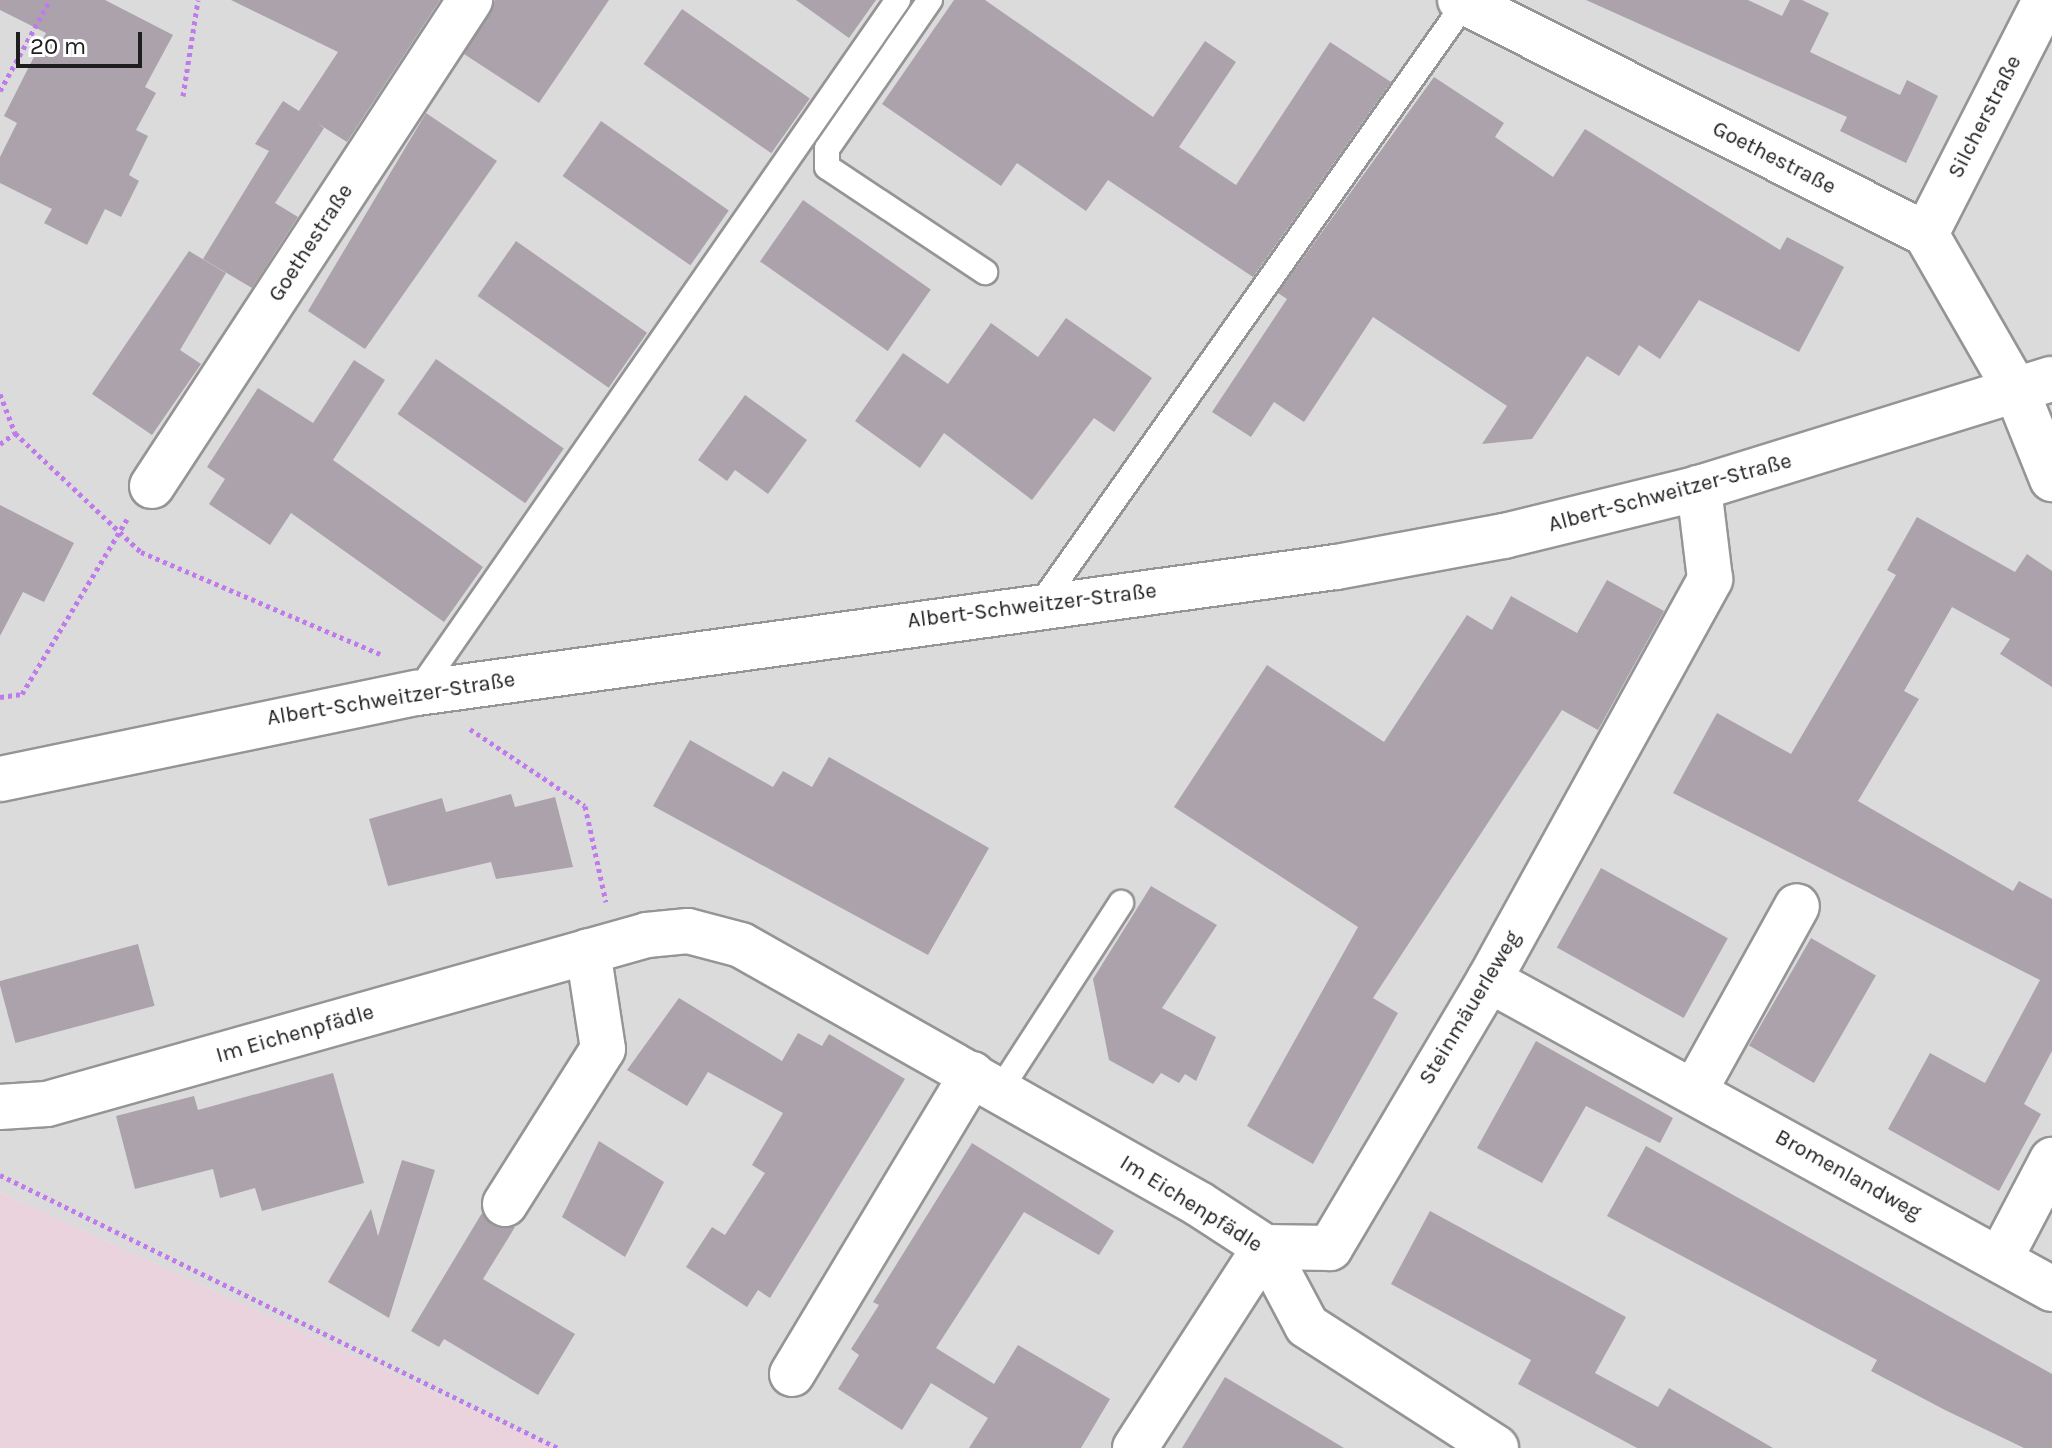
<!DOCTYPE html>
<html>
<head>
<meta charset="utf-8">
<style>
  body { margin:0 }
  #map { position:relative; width:2052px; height:1448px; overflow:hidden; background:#eee6ed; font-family:Karla,sans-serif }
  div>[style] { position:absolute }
  .residential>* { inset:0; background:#dcdbdc }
  .farmland>* { inset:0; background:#ebd3dd }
  .building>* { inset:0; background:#aba2ac; transform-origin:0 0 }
  .path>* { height:5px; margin-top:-2.5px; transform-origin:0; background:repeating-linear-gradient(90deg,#bf7bea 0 4px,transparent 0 8px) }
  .roads { filter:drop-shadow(2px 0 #959595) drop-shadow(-2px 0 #959595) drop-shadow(0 2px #959595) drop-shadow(0 -2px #959595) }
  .service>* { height:24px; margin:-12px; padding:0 12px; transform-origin:12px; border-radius:12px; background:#fff }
  .minor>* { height:44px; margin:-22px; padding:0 22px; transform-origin:22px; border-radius:22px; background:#fff }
  .tertiary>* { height:44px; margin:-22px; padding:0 22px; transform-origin:22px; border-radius:22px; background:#fff }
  span { translate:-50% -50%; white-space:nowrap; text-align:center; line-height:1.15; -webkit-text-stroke:6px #fff; paint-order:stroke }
  .street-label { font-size:22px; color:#1e1e1e }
  .scale { position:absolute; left:16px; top:32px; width:126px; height:36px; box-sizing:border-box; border:4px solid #1e1e1e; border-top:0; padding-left:10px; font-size:24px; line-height:28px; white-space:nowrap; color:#1e1e1e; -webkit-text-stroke:6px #fff; paint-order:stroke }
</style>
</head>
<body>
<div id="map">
  <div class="residential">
    <div style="clip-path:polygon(0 0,2052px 0,2052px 1448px,554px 1448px,0 1192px)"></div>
  </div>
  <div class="farmland">
    <div style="clip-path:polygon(0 1192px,554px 1448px,0 1448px)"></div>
  </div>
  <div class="building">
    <div style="clip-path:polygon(0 0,105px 0,173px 35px,145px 87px,156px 93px,136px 130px,148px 136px,129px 175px,139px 181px,121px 217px,105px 209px,87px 245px,44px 223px,52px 209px,0 183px,0 157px,17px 123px,4px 116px,46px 33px,0 10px)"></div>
    <div style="clip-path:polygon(231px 0,440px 0,347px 142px,317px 123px,324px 128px,275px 203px,298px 217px,252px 288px,203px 259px,269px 151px,255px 144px,283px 101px,299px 111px,338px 52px)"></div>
    <div style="clip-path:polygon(495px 0,609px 0,539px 103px,464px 54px)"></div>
    <div style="clip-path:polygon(796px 0,876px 0,849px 38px)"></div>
    <div style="clip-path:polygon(954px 0,985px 0,1153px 117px,1205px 41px,1236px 62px,1179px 147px,1236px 185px,1330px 42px,1391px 82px,1253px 277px,1108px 180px,1086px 211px,1017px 163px,1001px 186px,882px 104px)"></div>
    <div style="clip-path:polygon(1586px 0,1748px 0,1782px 16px,1790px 0,1802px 0,1829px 13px,1810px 52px,1900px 95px,1907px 80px,1938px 96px,1906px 163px,1840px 131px,1847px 117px)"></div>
    <div style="left:682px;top:9px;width:156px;height:67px;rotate:35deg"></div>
    <div style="clip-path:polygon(1434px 77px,1504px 123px,1495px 137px,1553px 177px,1585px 129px,1780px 250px,1787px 237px,1844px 267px,1799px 352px,1699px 300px,1660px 359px,1639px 345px,1619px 376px,1587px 356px,1532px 439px,1482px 444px,1507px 406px,1373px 317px,1304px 422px,1274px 402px,1251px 437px,1212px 412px,1287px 299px,1278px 293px)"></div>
    <div style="clip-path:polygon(426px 113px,497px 161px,365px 349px,308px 311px)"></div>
    <div style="left:601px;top:121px;width:156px;height:67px;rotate:35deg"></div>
    <div style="left:803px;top:200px;width:156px;height:75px;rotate:35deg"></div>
    <div style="left:516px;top:241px;width:160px;height:67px;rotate:35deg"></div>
    <div style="clip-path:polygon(189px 251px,226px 273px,180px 350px,201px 364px,152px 435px,92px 394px)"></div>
    <div style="clip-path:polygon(1066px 318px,1152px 378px,1114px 432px,1094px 418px,1032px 500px,944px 433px,920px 468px,855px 421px,903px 353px,948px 384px,991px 323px,1038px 357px)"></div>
    <div style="left:436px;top:359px;width:156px;height:67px;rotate:35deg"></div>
    <div style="clip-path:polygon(354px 360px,385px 380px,333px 460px,483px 567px,444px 622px,291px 513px,270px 545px,209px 504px,225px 479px,207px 467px,258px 388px,313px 423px)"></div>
    <div style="clip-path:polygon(745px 395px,807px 440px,768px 494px,735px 470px,727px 481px,698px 460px)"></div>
    <div style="clip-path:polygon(0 505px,74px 543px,44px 602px,23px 592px,0 636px)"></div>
    <div style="clip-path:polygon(1917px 517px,2015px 572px,2027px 554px,2052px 571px,2052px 687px,2000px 654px,2010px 639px,1952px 607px,1904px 691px,1919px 699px,1858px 801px,2013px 891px,2019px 881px,2052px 899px,2052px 1051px,2024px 1104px,2041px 1114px,1999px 1191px,1888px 1129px,1930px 1053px,1985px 1083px,2040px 980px,1673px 793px,1717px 713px,1791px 754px,1896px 575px,1887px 570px)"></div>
    <div style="clip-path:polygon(1607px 580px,1664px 611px,1598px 730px,1562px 710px,1373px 998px,1398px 1013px,1313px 1164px,1247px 1126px,1358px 927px,1174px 807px,1267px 665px,1384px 742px,1467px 615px,1492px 630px,1511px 596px,1577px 633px)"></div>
    <div style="clip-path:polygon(690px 740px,773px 787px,783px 771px,812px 787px,829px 757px,989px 848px,928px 955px,653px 806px)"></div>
    <div style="clip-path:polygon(511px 794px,515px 807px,555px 797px,573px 867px,496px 879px,491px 862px,388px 886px,369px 819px,442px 798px,446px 812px)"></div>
    <div style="left:1601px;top:868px;width:145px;height:91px;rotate:29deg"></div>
    <div style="clip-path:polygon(1151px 886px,1217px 925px,1162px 1008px,1216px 1037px,1196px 1081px,1185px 1074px,1179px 1083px,1161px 1073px,1153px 1084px,1109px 1060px,1093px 979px)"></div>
    <div style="left:1811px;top:938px;width:75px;height:124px;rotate:30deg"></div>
    <div style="left:138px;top:944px;width:64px;height:144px;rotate:75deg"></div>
    <div style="clip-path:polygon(679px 998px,782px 1061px,798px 1033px,822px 1046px,829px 1034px,905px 1079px,770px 1298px,758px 1290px,747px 1307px,686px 1267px,712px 1227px,725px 1235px,765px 1173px,752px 1165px,783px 1113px,708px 1072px,687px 1106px,627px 1070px)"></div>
    <div style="clip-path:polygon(1536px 1041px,1673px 1118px,1660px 1143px,1586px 1106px,1542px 1183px,1477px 1148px)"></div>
    <div style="clip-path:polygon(333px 1073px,364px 1183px,262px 1211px,255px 1188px,220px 1198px,213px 1169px,135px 1189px,116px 1116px,194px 1096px,198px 1110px)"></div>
    <div style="clip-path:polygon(599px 1141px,664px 1182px,625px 1257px,562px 1217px)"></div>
    <div style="clip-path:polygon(972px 1143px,1114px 1231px,1099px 1255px,1024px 1212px,936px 1348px,994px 1384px,1018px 1345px,1110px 1399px,1081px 1448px,969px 1448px,988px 1418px,931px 1383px,902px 1430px,838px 1389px,859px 1355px,851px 1349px,879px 1305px,873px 1302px)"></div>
    <div style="clip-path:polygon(1646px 1146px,2052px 1374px,2052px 1448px,2024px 1448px,1945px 1410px,1871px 1371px,1877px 1360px,1607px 1216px)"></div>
    <div style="clip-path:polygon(402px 1160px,435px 1170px,389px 1318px,328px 1282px,371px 1209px,378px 1236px)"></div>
    <div style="clip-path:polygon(1430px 1211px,1626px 1317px,1595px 1373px,1658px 1407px,1669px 1388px,1773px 1448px,1637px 1448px,1518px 1384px,1531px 1360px,1391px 1284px)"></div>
    <div style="clip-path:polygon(482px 1213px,492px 1225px,515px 1227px,483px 1279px,575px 1334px,538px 1395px,444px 1339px,439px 1347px,411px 1331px)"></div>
    <div style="clip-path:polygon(1225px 1377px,1344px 1448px,1182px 1448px)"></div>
  </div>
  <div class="path">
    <div style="left:0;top:91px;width:104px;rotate:-61.2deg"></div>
    <div style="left:183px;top:96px;width:97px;rotate:-81.1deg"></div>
    <div style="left:0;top:394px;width:42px;rotate:69deg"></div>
    <div style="left:15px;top:433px;width:173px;rotate:43.4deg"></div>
    <div style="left:141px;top:552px;width:260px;rotate:23.1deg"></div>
    <div style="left:0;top:444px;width:19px;rotate:-36deg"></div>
    <div style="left:0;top:697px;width:22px;rotate:-8deg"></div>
    <div style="left:22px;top:694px;width:204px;rotate:-59deg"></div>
    <div style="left:470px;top:729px;width:138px;rotate:33.8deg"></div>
    <div style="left:585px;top:806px;width:98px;rotate:77.7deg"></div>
    <div style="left:0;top:1175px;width:621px;rotate:26.07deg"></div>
  </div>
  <div class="roads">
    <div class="service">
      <div style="left:930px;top:0;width:181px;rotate:124.7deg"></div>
      <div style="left:827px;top:149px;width:18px;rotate:90deg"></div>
      <div style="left:827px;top:167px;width:190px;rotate:33.6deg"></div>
      <div style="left:1040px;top:605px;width:737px;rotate:-54.78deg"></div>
      <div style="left:417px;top:693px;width:844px;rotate:-55.24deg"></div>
      <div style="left:1000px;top:1090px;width:223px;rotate:-57.1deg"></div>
    </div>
    <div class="minor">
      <div style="left:1460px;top:0;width:521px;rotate:26.66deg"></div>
      <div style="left:1926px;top:234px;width:182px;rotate:60.1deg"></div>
      <div style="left:2017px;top:392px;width:94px;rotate:68.1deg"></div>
      <div style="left:1926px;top:234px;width:263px;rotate:-63deg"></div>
      <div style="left:152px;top:486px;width:581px;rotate:-56.8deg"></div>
      <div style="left:1489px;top:980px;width:642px;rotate:28.76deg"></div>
      <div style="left:1695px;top:1090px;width:210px;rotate:-61deg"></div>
      <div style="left:0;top:1107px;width:47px;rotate:-3.7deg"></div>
      <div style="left:47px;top:1104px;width:623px;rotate:-15.73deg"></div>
      <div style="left:647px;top:935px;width:41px;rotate:-5.6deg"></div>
      <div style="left:688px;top:931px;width:55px;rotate:14.8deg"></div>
      <div style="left:741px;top:945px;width:526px;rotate:29.49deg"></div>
      <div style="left:1199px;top:1204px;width:79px;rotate:33.1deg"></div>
      <div style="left:1265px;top:1247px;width:89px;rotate:62deg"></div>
      <div style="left:1307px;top:1326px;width:225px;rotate:32.8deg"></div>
      <div style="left:505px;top:1204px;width:183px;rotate:-57.7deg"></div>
      <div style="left:603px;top:1049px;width:99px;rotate:-98.7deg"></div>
      <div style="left:2000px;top:1259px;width:112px;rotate:-62.3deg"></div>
      <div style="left:792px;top:1374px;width:350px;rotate:-59deg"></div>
      <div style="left:1135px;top:1448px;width:239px;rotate:-57.1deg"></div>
      <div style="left:1265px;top:1247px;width:65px;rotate:0.9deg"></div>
      <div style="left:1330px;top:1248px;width:312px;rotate:-59.3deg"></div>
      <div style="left:1489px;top:980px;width:458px;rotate:-61.1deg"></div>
      <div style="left:1710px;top:579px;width:92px;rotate:-96.9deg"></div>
    </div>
    <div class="tertiary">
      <div style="left:0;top:779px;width:426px;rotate:-11.7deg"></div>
      <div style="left:417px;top:693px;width:928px;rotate:-7.81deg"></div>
      <div style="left:1336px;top:567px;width:171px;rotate:-10.5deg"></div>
      <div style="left:1504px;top:536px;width:201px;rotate:-13.8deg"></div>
      <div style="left:1699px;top:488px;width:369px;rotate:-17.2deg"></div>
    </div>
  </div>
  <div class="street-label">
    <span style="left:1985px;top:117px;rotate:-63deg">Silcherstraße</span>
    <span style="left:1774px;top:158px;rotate:27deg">Goethestraße</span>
    <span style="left:311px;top:243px;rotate:-57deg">Goethestraße</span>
    <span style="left:1670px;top:493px;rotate:-15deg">Albert-Schweitzer-Straße</span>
    <span style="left:1032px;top:606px;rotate:-7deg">Albert-Schweitzer-Straße</span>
    <span style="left:391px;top:699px;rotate:-9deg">Albert-Schweitzer-Straße</span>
    <span style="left:1470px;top:1008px;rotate:-59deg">Steinmäuerleweg</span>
    <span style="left:295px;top:1034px;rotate:-16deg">Im Eichenpfädle</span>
    <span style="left:1848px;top:1175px;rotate:29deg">Bromenlandweg</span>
    <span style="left:1191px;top:1204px;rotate:32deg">Im Eichenpfädle</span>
  </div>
  <div class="scale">20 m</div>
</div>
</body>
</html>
